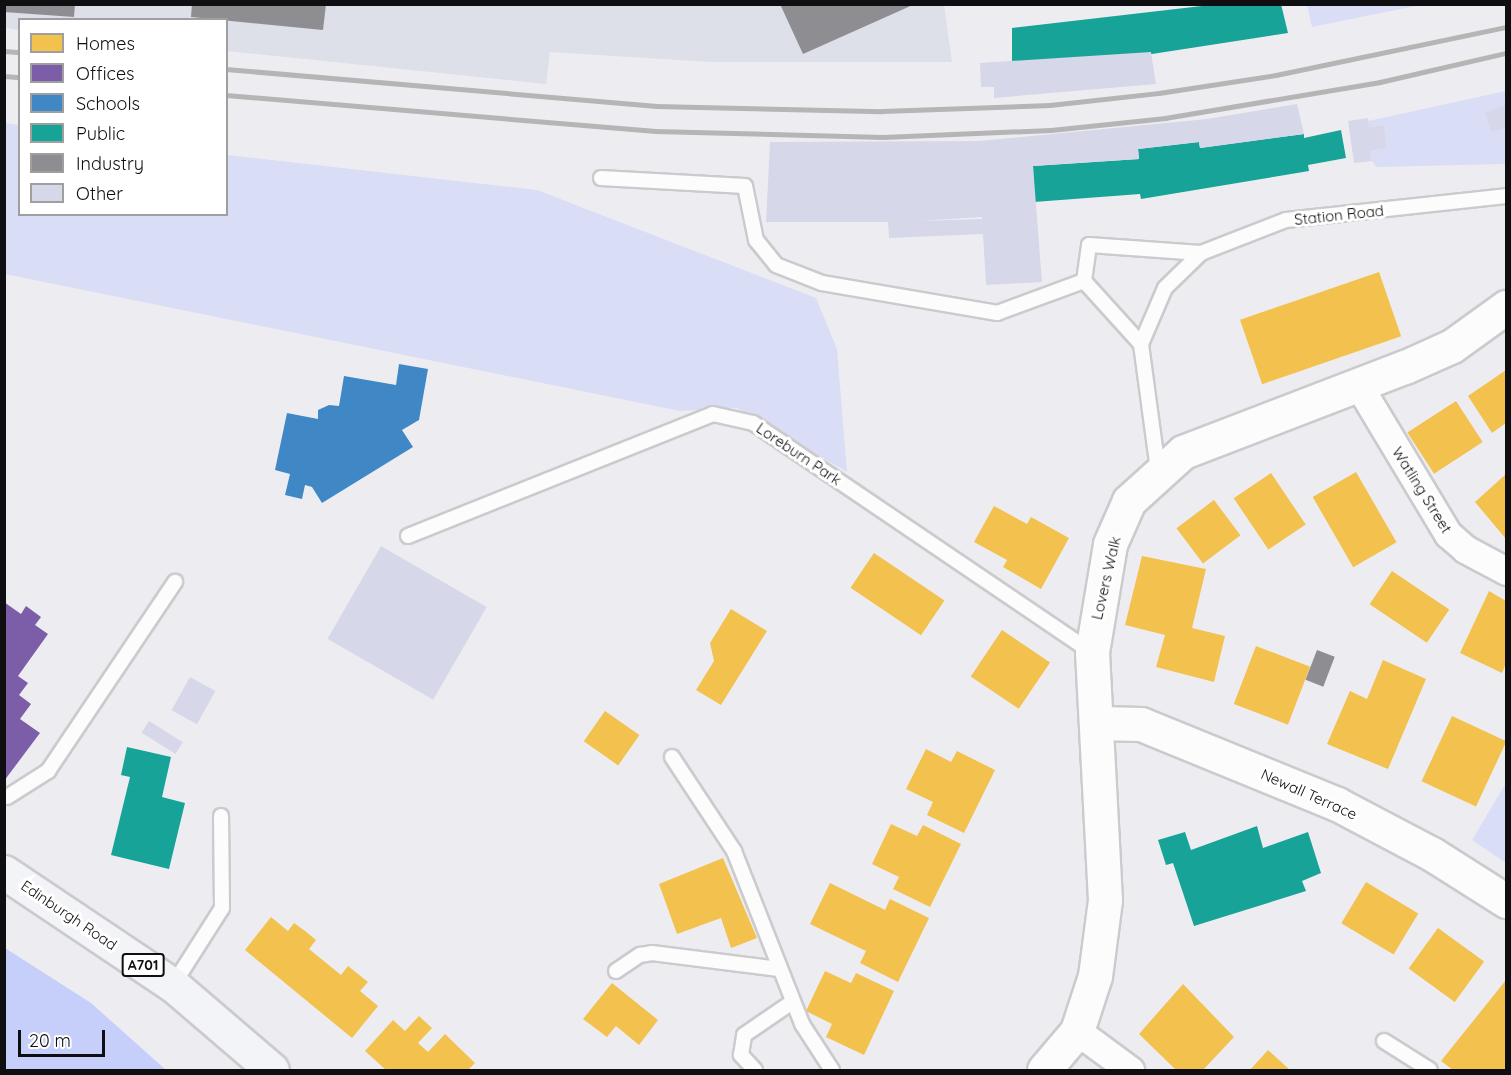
<!DOCTYPE html>
<html>
<head>
<meta charset="utf-8">
<style>
  body { margin:0 }
  #map { position:relative; width:1511px; height:1075px; overflow:hidden; background:#ededf1; font-family:Quicksand,sans-serif }
  div>[style] { position:absolute }
  .built>* { inset:0; background:#dddfe9 }
  .green>* { inset:0; background:#d9ddf5 }
  .water>* { inset:0; background:#c6cefa }
  .homes>* { inset:0; background:#f2c14e; transform-origin:0 0 }
  .offices>* { inset:0; background:#7b5ea7 }
  .schools>* { inset:0; background:#3f88c5 }
  .public>* { inset:0; background:#17a398 }
  .industry>* { inset:0; background:#8d8d92; transform-origin:0 0 }
  .building>* { inset:0; background:#d6d8e9; transform-origin:0 0 }
  .roads { filter:drop-shadow(2px 0 #cbcbce) drop-shadow(-2px 0 #cbcbce) drop-shadow(0 2px #cbcbce) drop-shadow(0 -2px #cbcbce) }
  .lane>* { height:14px; margin:-7px; padding:0 7px; transform-origin:7px; border-radius:7px; background:#fcfcfd }
  .street>* { height:27px; margin:-13.5px; padding:0 13.5px; transform-origin:13.5px; border-radius:13.5px; background:#fcfcfd }
  .secondary>* { height:33px; margin:-16.5px; padding:0 16.5px; transform-origin:16.5px; border-radius:16.5px; background:#fcfcfd }
  .primary>* { height:33px; margin:-16.5px; padding:0 16.5px; transform-origin:16.5px; border-radius:16.5px; background:#f3f4f8 }
  .rail>* { height:4.5px; margin:-2.25px; padding:0 2.25px; transform-origin:2.25px; border-radius:2.25px; background:#b5b5b6 }
  span { translate:-50% -50%; white-space:nowrap; text-align:center; line-height:1.15; -webkit-text-stroke:6px #fff; paint-order:stroke }
  .shield-label span { padding:2px 4px; background:#fff; border:2px solid; border-radius:4px; -webkit-text-stroke-width:0 }
  .shield-label { font-size:14px; color:#0f0f11; font-weight:700 }
  .street-label { font-size:15px; color:#0f0f11 }
  .frame { position:absolute; inset:0; border:6px solid #0f0f11; pointer-events:none }
  .legend { position:absolute; left:18px; top:18px; width:210px; height:198px; box-sizing:border-box; background:#fff; border:2px solid #9f9fa0; margin:0; padding:8px 10px; list-style:none; font-size:18px; color:#0f0f11 }
  .legend li { display:flex; align-items:center; gap:12px; height:30px }
  .legend b { width:30px; border:2px solid #9f9fa0 }
  .scale { position:absolute; left:18px; top:1030px; width:87px; height:27px; box-sizing:border-box; border:3px solid #0f0f11; border-top:0; padding-left:8px; font-size:18px; line-height:21px; white-space:nowrap; color:#0f0f11; -webkit-text-stroke:4px #fff; paint-order:stroke }
</style>
</head>
<body>
<div id="map">
  <div class="built">
    <div style="clip-path:polygon(5px 4px,944px 4px,952px 62px,710px 62px,550px 52px,546px 84px,227px 51px,226px 20px,20px 20px,19px 30px,5px 28px)"></div>
  </div>
  <div class="green">
    <div style="clip-path:polygon(1307px 5px,1307px 4px,1420px 5px,1312px 27px)"></div>
    <div style="clip-path:polygon(1506px 91px,1506px 164px,1376px 167px,1372px 161px,1370px 151px,1387px 148px,1384px 125px,1369px 127px,1368px 121px)"></div>
    <div style="clip-path:polygon(5px 123px,19px 125px,20px 214px,226px 214px,227px 155px,537px 190px,816px 298px,837px 349px,847px 472px,737px 408px,680px 411px,5px 274px)"></div>
    <div style="clip-path:polygon(1506px 783px,1506px 863px,1472px 840px)"></div>
  </div>
  <div class="water">
    <div style="clip-path:polygon(5px 948px,91px 1003px,166px 1070px,5px 1070px)"></div>
  </div>
  <div class="homes">
    <div style="left:1379px;top:272px;width:68px;height:147px;rotate:71deg"></div>
    <div style="clip-path:polygon(1506px 370px,1506px 423px,1492px 433px,1468px 396px)"></div>
    <div style="left:1456px;top:401px;width:49px;height:58px;rotate:57deg"></div>
    <div style="left:1356px;top:472px;width:81px;height:50px;rotate:60deg"></div>
    <div style="left:1271px;top:473px;width:62px;height:45px;rotate:56deg"></div>
    <div style="clip-path:polygon(1506px 474px,1506px 539px,1475px 502px)"></div>
    <div style="left:1214px;top:500px;width:44px;height:47px;rotate:53deg"></div>
    <div style="clip-path:polygon(994px 506px,1027px 524px,1031px 517px,1069px 538px,1041px 589px,1003px 567px,1007px 560px,974px 542px)"></div>
    <div style="left:874px;top:553px;width:85px;height:42px;rotate:34deg"></div>
    <div style="clip-path:polygon(1142px 556px,1206px 569px,1192px 628px,1225px 636px,1214px 682px,1156px 667px,1165px 635px,1125px 625px)"></div>
    <div style="left:1392px;top:571px;width:69px;height:40px;rotate:34deg"></div>
    <div style="clip-path:polygon(1489px 591px,1506px 601px,1506px 663px,1502px 673px,1460px 653px)"></div>
    <div style="clip-path:polygon(731px 609px,767px 631px,721px 705px,696px 690px,714px 661px,710px 643px)"></div>
    <div style="left:1002px;top:630px;width:58px;height:56px;rotate:34deg"></div>
    <div style="left:1256px;top:646px;width:58px;height:62px;rotate:21deg"></div>
    <div style="clip-path:polygon(1383px 660px,1426px 679px,1388px 769px,1327px 744px,1350px 691px,1367px 699px)"></div>
    <div style="left:605px;top:711px;width:42px;height:37px;rotate:35deg"></div>
    <div style="left:1452px;top:716px;width:60px;height:72px;rotate:25deg"></div>
    <div style="clip-path:polygon(926px 749px,951px 762px,957px 751px,995px 770px,964px 833px,927px 815px,933px 802px,906px 789px)"></div>
    <div style="clip-path:polygon(891px 824px,917px 836px,923px 825px,961px 844px,930px 907px,893px 889px,899px 877px,872px 864px)"></div>
    <div style="clip-path:polygon(723px 858px,757px 938px,731px 948px,721px 918px,677px 934px,659px 884px)"></div>
    <div style="left:1366px;top:882px;width:61px;height:48px;rotate:31deg"></div>
    <div style="clip-path:polygon(830px 883px,885px 910px,890px 899px,929px 918px,898px 982px,860px 963px,866px 951px,810px 924px)"></div>
    <div style="clip-path:polygon(271px 917px,288px 931px,294px 923px,305px 931px,316px 940px,309px 949px,341px 975px,348px 966px,368px 982px,360px 991px,378px 1006px,352px 1038px,245px 950px)"></div>
    <div style="left:1438px;top:928px;width:57px;height:50px;rotate:36deg"></div>
    <div style="clip-path:polygon(825px 971px,851px 983px,856px 973px,894px 991px,864px 1055px,826px 1037px,832px 1024px,806px 1011px)"></div>
    <div style="clip-path:polygon(1506px 980px,1506px 1070px,1453px 1070px,1441px 1061px)"></div>
    <div style="clip-path:polygon(612px 983px,658px 1020px,639px 1045px,616px 1026px,607px 1037px,583px 1019px)"></div>
    <div style="clip-path:polygon(1183px 984px,1234px 1037px,1203px 1070px,1176px 1070px,1139px 1034px)"></div>
    <div style="clip-path:polygon(419px 1016px,432px 1028px,418px 1043px,428px 1052px,445px 1034px,475px 1063px,468px 1070px,386px 1070px,365px 1051px,393px 1020px,405px 1031px)"></div>
    <div style="clip-path:polygon(1268px 1050px,1290px 1070px,1250px 1070px)"></div>
  </div>
  <div class="offices">
    <div style="clip-path:polygon(4px 602px,21px 614px,26px 606px,41px 617px,35px 625px,48px 634px,18px 676px,28px 683px,19px 695px,31px 704px,20px 719px,40px 733px,4px 781px)"></div>
  </div>
  <div class="schools">
    <div style="clip-path:polygon(399px 364px,428px 369px,419px 420px,402px 430px,413px 447px,322px 503px,312px 487px,305px 485px,302px 499px,285px 495px,290px 474px,275px 470px,287px 413px,318px 419px,318px 410px,329px 405px,339px 406px,344px 376px,396px 385px)"></div>
  </div>
  <div class="public">
    <div style="clip-path:polygon(1219px 4px,1281px 4px,1288px 33px,1152px 54px,1012px 63px,1012px 28px)"></div>
    <div style="clip-path:polygon(1341px 130px,1346px 158px,1308px 165px,1309px 171px,1141px 199px,1140px 194px,1034px 202px,1033px 166px,1139px 159px,1138px 149px,1199px 142px,1200px 148px,1304px 134px,1304px 138px)"></div>
    <div style="clip-path:polygon(127px 747px,171px 757px,162px 797px,185px 803px,169px 869px,111px 855px,130px 777px,121px 775px)"></div>
    <div style="clip-path:polygon(1257px 826px,1263px 848px,1308px 832px,1321px 873px,1302px 881px,1306px 891px,1194px 926px,1173px 863px,1166px 865px,1158px 840px,1185px 832px,1191px 850px)"></div>
  </div>
  <div class="industry">
    <div style="clip-path:polygon(4px 4px,75px 4px,74px 17px,4px 12px)"></div>
    <div style="clip-path:polygon(192px 4px,326px 4px,323px 30px,191px 17px)"></div>
    <div style="clip-path:polygon(780px 4px,915px 4px,803px 54px)"></div>
    <div style="left:1317px;top:650px;width:19px;height:32px;rotate:21deg"></div>
  </div>
  <div class="building">
    <div style="clip-path:polygon(1151px 52px,1156px 84px,994px 98px,994px 87px,981px 87px,980px 63px)"></div>
    <div style="clip-path:polygon(evenodd,1297px 104px,1304px 134px,1200px 148px,1199px 142px,1138px 149px,1139px 159px,1033px 166px,1042px 282px,986px 285px,983px 234px,889px 238px,888px 222px,766px 222px,770px 142px,979px 141px,1207px 119px,1297px 104px,982px 217px,982px 219px,919px 221px,982px 217px)"></div>
    <div style="clip-path:polygon(1506px 105px,1506px 127px,1492px 132px,1485px 113px)"></div>
    <div style="clip-path:polygon(1368px 118px,1369px 127px,1384px 125px,1387px 148px,1370px 151px,1372px 161px,1354px 163px,1348px 121px)"></div>
    <div style="left:381px;top:546px;width:122px;height:107px;rotate:30deg"></div>
    <div style="left:190px;top:677px;width:29px;height:38px;rotate:29deg"></div>
    <div style="left:149px;top:721px;width:40px;height:14px;rotate:32deg"></div>
  </div>
  <div class="roads">
    <div class="lane">
      <div style="left:601px;top:178px;width:144px;rotate:3.2deg"></div>
      <div style="left:745px;top:186px;width:55px;rotate:78.5deg"></div>
      <div style="left:756px;top:240px;width:32px;rotate:51deg"></div>
      <div style="left:776px;top:265px;width:49px;rotate:21.4deg"></div>
      <div style="left:822px;top:283px;width:178px;rotate:9.7deg"></div>
      <div style="left:997px;top:313px;width:93px;rotate:-20.2deg"></div>
      <div style="left:1141px;top:344px;width:85px;rotate:-132.1deg"></div>
      <div style="left:1084px;top:281px;width:36px;rotate:-82deg"></div>
      <div style="left:1089px;top:245px;width:112px;rotate:4.1deg"></div>
      <div style="left:1158px;top:470px;width:127px;rotate:-97.7deg"></div>
      <div style="left:1141px;top:344px;width:61px;rotate:-66.8deg"></div>
      <div style="left:1165px;top:288px;width:50px;rotate:-44.2deg"></div>
      <div style="left:1201px;top:253px;width:91px;rotate:-21.2deg"></div>
      <div style="left:1286px;top:220px;width:221px;rotate:-6.2deg"></div>
      <div style="left:408px;top:536px;width:328px;rotate:-21.8deg"></div>
      <div style="left:713px;top:414px;width:41px;rotate:12.7deg"></div>
      <div style="left:753px;top:423px;width:408px;rotate:34.1deg"></div>
      <div style="left:672px;top:757px;width:113px;rotate:56.6deg"></div>
      <div style="left:734px;top:851px;width:186px;rotate:68.5deg"></div>
      <div style="left:802px;top:1024px;width:55px;rotate:56.9deg"></div>
      <div style="left:7px;top:797px;width:49px;rotate:-32.4deg"></div>
      <div style="left:48px;top:771px;width:228px;rotate:-56.1deg"></div>
      <div style="left:616px;top:971px;width:29px;rotate:-34deg"></div>
      <div style="left:640px;top:955px;width:12px;rotate:-9deg"></div>
      <div style="left:652px;top:953px;width:128px;rotate:7.2deg"></div>
      <div style="left:173px;top:985px;width:91px;rotate:-57.5deg"></div>
      <div style="left:222px;top:908px;width:92px;rotate:-90.6deg"></div>
      <div style="left:1384px;top:1041px;width:54px;rotate:32.2deg"></div>
      <div style="left:755px;top:1070px;width:21px;rotate:-133deg"></div>
      <div style="left:741px;top:1055px;width:20px;rotate:-81deg"></div>
      <div style="left:744px;top:1035px;width:58px;rotate:-34.5deg"></div>
    </div>
    <div class="street">
      <div style="left:1359px;top:386px;width:173px;rotate:59deg"></div>
      <div style="left:1448px;top:534px;width:23px;rotate:41deg"></div>
      <div style="left:1465px;top:549px;width:47px;rotate:28.2deg"></div>
      <div style="left:1077px;top:1031px;width:66px;rotate:36.3deg"></div>
    </div>
    <div class="secondary">
      <div style="left:1097px;top:723px;width:44px;rotate:1.3deg"></div>
      <div style="left:1141px;top:724px;width:212px;rotate:22.2deg"></div>
      <div style="left:1337px;top:804px;width:107px;rotate:27.8deg"></div>
      <div style="left:1432px;top:854px;width:88px;rotate:32.4deg"></div>
      <div style="left:1044px;top:1070px;width:51px;rotate:-49.8deg"></div>
      <div style="left:1077px;top:1031px;width:58px;rotate:-71.9deg"></div>
      <div style="left:1095px;top:976px;width:77px;rotate:-82.5deg"></div>
      <div style="left:1105px;top:900px;width:248px;rotate:-93deg"></div>
      <div style="left:1092px;top:652px;width:109px;rotate:-80.5deg"></div>
      <div style="left:1110px;top:544px;width:47px;rotate:-66.2deg"></div>
      <div style="left:1129px;top:501px;width:73px;rotate:-42.2deg"></div>
      <div style="left:1183px;top:452px;width:238px;rotate:-21deg"></div>
      <div style="left:1405px;top:367px;width:51px;rotate:-24.1deg"></div>
      <div style="left:1452px;top:346px;width:67px;rotate:-35.8deg"></div>
    </div>
    <div class="primary">
      <div style="left:4px;top:872px;width:203px;rotate:33.8deg"></div>
      <div style="left:173px;top:985px;width:130px;rotate:40.6deg"></div>
    </div>
  </div>
  <div class="rail">
    <div style="left:4px;top:51px;width:16px;rotate:4deg"></div>
    <div style="left:226px;top:69px;width:432px;rotate:4.9deg"></div>
    <div style="left:656px;top:106px;width:226px;rotate:1.3deg"></div>
    <div style="left:882px;top:111px;width:168px;rotate:-2deg"></div>
    <div style="left:1050px;top:105px;width:110px;rotate:-6.3deg"></div>
    <div style="left:1159px;top:93px;width:118px;rotate:-8.7deg"></div>
    <div style="left:1276px;top:75px;width:235px;rotate:-11.8deg"></div>
    <div style="left:4px;top:76px;width:16px;rotate:4deg"></div>
    <div style="left:226px;top:95px;width:431px;rotate:4.8deg"></div>
    <div style="left:655px;top:131px;width:228px;rotate:1.5deg"></div>
    <div style="left:883px;top:137px;width:168px;rotate:-2.4deg"></div>
    <div style="left:1051px;top:130px;width:115px;rotate:-6deg"></div>
    <div style="left:1165px;top:118px;width:218px;rotate:-9.5deg"></div>
    <div style="left:1380px;top:82px;width:129px;rotate:-13deg"></div>
  </div>
  <div class="shield-label">
    <span style="left:143px;top:965px">A701</span>
  </div>
  <div class="street-label">
    <span style="left:1339px;top:215px;rotate:-6deg">Station Road</span>
    <span style="left:799px;top:454px;rotate:34deg">Loreburn Park</span>
    <span style="left:1422px;top:490px;rotate:58deg">Watling Street</span>
    <span style="left:1106px;top:578px;rotate:-77deg">Lovers Walk</span>
    <span style="left:1309px;top:794px;rotate:24deg">Newall Terrace</span>
    <span style="left:69px;top:915px;rotate:34deg">Edinburgh Road</span>
  </div>
  <div class="frame"></div>
  <ul class="legend">
  <li><b style="height:16px;background:#f2c14e"></b>Homes</li>
  <li><b style="height:16px;background:#7b5ea7"></b>Offices</li>
  <li><b style="height:16px;background:#3f88c5"></b>Schools</li>
  <li><b style="height:16px;background:#17a398"></b>Public</li>
  <li><b style="height:16px;background:#8d8d92"></b>Industry</li>
  <li><b style="height:16px;background:#d6d8e9"></b>Other</li>
  </ul>
  <div class="scale">20 m</div>
</div>
</body>
</html>
